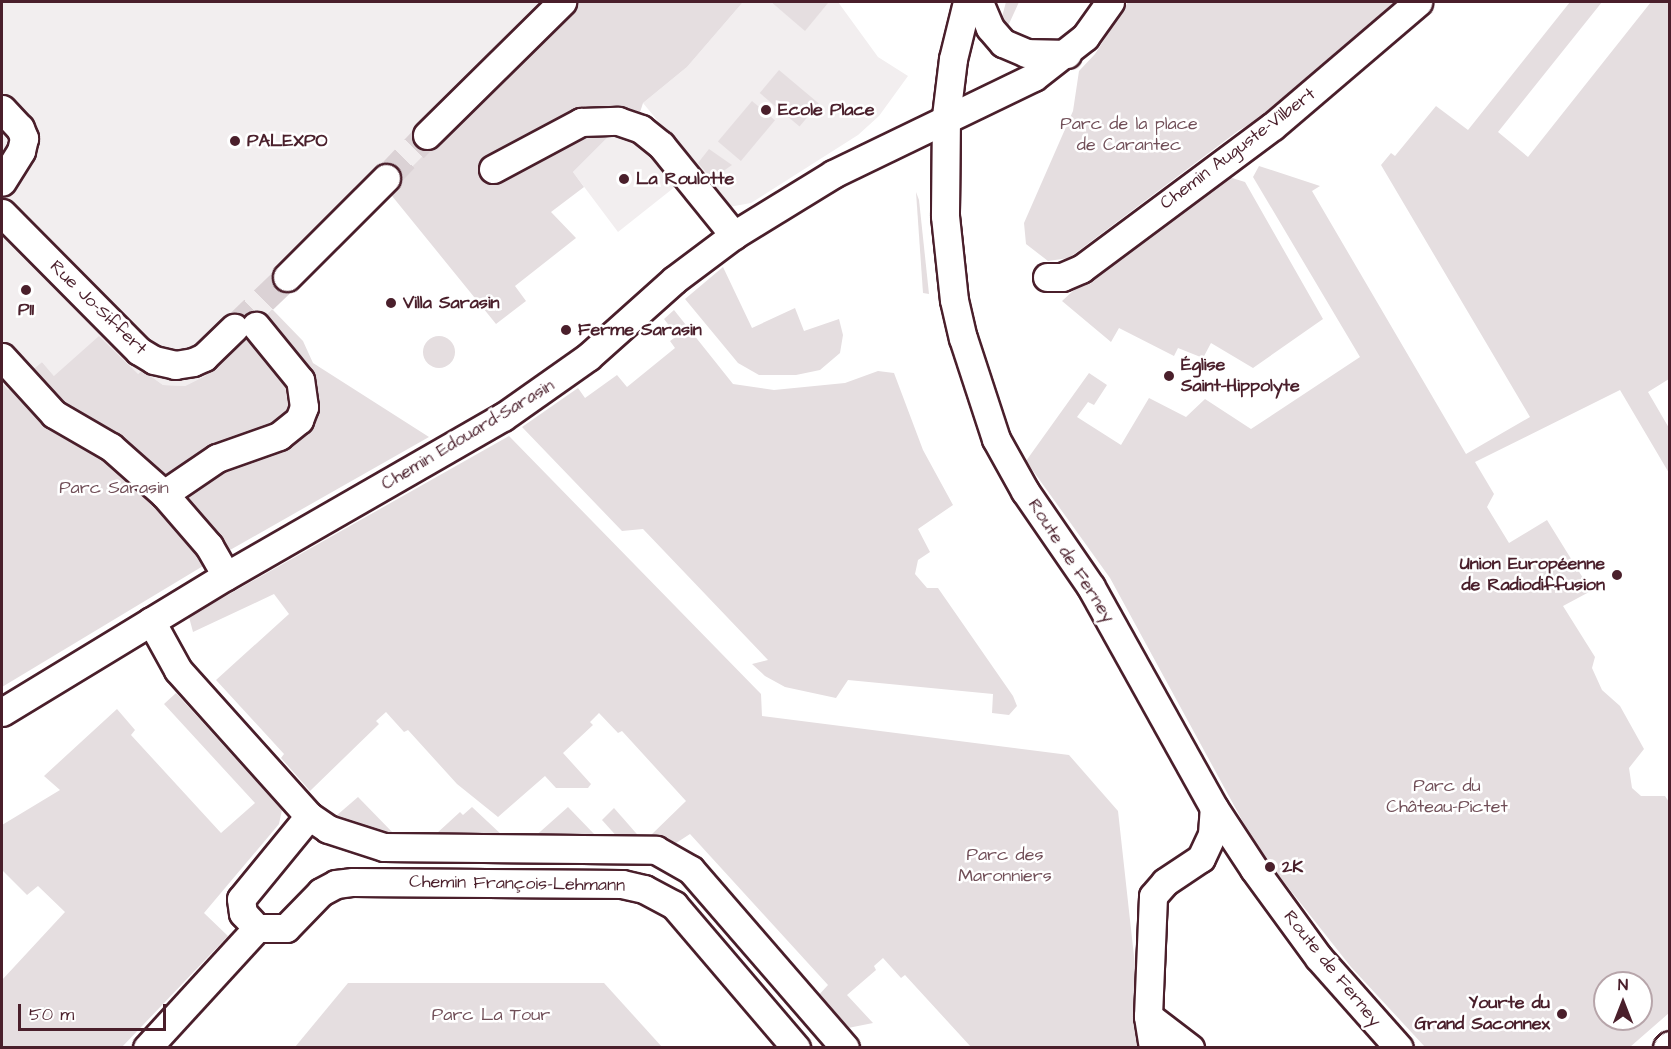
<!DOCTYPE html>
<html>
<head>
<meta charset="utf-8">
<style>
  body { margin:0 }
  #map { position:relative; width:1671px; height:1049px; overflow:hidden; background:#fff; font-family:"Architects Daughter",sans-serif }
  div>[style] { position:absolute }
  .built>* { inset:0; background:#f2eeef }
  .green>* { inset:0; background:#e5dee0; transform-origin:0 0 }
  .round { border-radius:50% }
  .minor-tunnel>* { height:27px; margin-top:-13.5px; transform-origin:0; background:repeating-linear-gradient(90deg,#dbd2d5 0 27px,transparent 0 41px) }
  .roads { filter:drop-shadow(2px 0 #4a1f2b) drop-shadow(-2px 0 #4a1f2b) drop-shadow(0 2px #4a1f2b) drop-shadow(0 -2px #4a1f2b) }
  .minor>* { height:27px; margin:-13.5px; padding:0 13.5px; transform-origin:13.5px; border-radius:13.5px; background:#fff }
  .dots>* { width:16px; height:16px; translate:-50% -50%; box-sizing:border-box; border:3px solid #fff; border-radius:50% }
  span { translate:-50% -50%; white-space:nowrap; text-align:center; line-height:1.15; -webkit-text-stroke:5px #fff; paint-order:stroke }
  .poi-label { font-size:18px; color:#4a1f2b; font-weight:700 }
  .left { translate:0 -50%; text-align:left }
  .right { translate:-100% -50%; text-align:right }
  .park-label { font-size:18px; color:#714f58 }
  .street-label { font-size:18px; color:#4a1f2b }
  .frame { position:absolute; inset:0; border:3px solid #4a1f2b; pointer-events:none }
  .north { position:absolute; left:1593px; top:971px; width:60px; height:60px; box-sizing:border-box; background:#fff; border:2px solid #b7a5aa; border-radius:50%; rotate:0deg; font-size:16px; font-weight:700; line-height:24px; text-align:center; color:#4a1f2b }
  .north::after { content:''; display:block; margin:auto; width:21px; height:27px; background:#4a1f2b; clip-path:polygon(50% 0,100% 100%,50% 72%,0 100%) }
  .scale { position:absolute; left:18px; top:1004px; width:148px; height:27px; box-sizing:border-box; border:3px solid #4a1f2b; border-top:0; padding-left:8px; font-size:18px; line-height:21px; white-space:nowrap; color:#4a1f2b; -webkit-text-stroke:4px #fff; paint-order:stroke }
</style>
</head>
<body>
<div id="map">
  <div class="built">
    <div style="clip-path:polygon(2px 2px,576px 2px,205px 376px,185px 386px,163px 385px,142px 370px,138px 374px,54px 376px,42px 362px,8px 390px,2px 383px)"></div>
    <div style="clip-path:polygon(743px 2px,771px 2px,805px 30px,829px 2px,838px 2px,878px 57px,908px 76px,879px 116px,858px 135px,751px 203px,729px 207px,643px 103px,687px 67px)"></div>
    <div style="clip-path:polygon(611px 134px,643px 147px,676px 186px,618px 232px,573px 172px)"></div>
  </div>
  <div class="green">
    <div style="clip-path:polygon(576px 2px,743px 2px,687px 67px,643px 103px,631px 140px,611px 134px,573px 172px,584px 187px,551px 212px,576px 238px,515px 286px,526px 301px,496px 324px,388px 191px)"></div>
    <div style="clip-path:polygon(771px 2px,829px 2px,805px 31px)"></div>
    <div style="clip-path:polygon(1006px 2px,1019px 2px,1008px 26px,1002px 17px)"></div>
    <div style="clip-path:polygon(1128px 2px,1401px 2px,1271px 111px,1238px 131px,1069px 258px,1048px 261px,1026px 244px,1024px 223px,1073px 111px,1079px 71px,1095px 54px)"></div>
    <div style="clip-path:polygon(evenodd,1570px 2px,1602px 2px,1498px 132px,1528px 157px,1651px 2px,1669px 2px,1669px 379px,1648px 392px,1669px 428px,1669px 473px,1620px 390px,1475px 462px,1494px 494px,1487px 507px,1509px 543px,1547px 520px,1591px 591px,1563px 606px,1595px 657px,1592px 668px,1602px 690px,1620px 706px,1644px 749px,1629px 768px,1632px 788px,1641px 796px,1665px 796px,1669px 802px,1669px 1013px,1630px 1047px,1425px 1047px,1351px 967px,1272px 867px,1248px 831px,1110px 578px,1026px 461px,1089px 373px,1107px 385px,1094px 405px,1088px 402px,1077px 417px,1121px 445px,1149px 398px,1186px 417px,1205px 399px,1251px 429px,1360px 357px,1253px 177px,1259px 166px,1320px 186px,1312px 191px,1466px 454px,1530px 417px,1381px 165px,1391px 153px,1395px 156px,1436px 106px,1468px 130px,1570px 2px,1605px 983px,1641px 983px,1641px 1019px,1605px 1019px,1605px 983px)"></div>
    <div style="left:779px;top:70px;width:52px;height:30px;rotate:40deg"></div>
    <div style="left:752px;top:101px;width:30px;height:53px;rotate:40deg"></div>
    <div style="clip-path:polygon(709px 149px,732px 165px,712px 179px,698px 163px)"></div>
    <div style="clip-path:polygon(1229px 177px,1245px 182px,1323px 319px,1253px 368px,1211px 343px,1203px 358px,1178px 348px,1174px 356px,1119px 328px,1111px 342px,1062px 301px,1098px 268px,1195px 196px)"></div>
    <div style="clip-path:polygon(916px 192px,919px 200px,929px 294px,923px 293px)"></div>
    <div style="clip-path:polygon(723px 267px,752px 328px,795px 308px,804px 331px,839px 319px,843px 335px,840px 353px,820px 370px,796px 375px,759px 375px,738px 363px,685px 299px)"></div>
    <div style="clip-path:polygon(272px 309px,303px 341px,313px 363px,429px 437px,223px 554px,2px 687px,2px 383px,8px 390px,42px 362px,54px 376px,99px 336px,138px 374px,142px 370px,163px 385px,185px 386px,205px 376px)"></div>
    <div style="clip-path:polygon(674px 310px,733px 384px,774px 390px,845px 383px,878px 371px,894px 373px,923px 450px,953px 505px,918px 529px,930px 552px,918px 560px,915px 574px,927px 588px,938px 588px,1013px 696px,1017px 706px,1009px 715px,992px 713px,993px 694px,848px 680px,836px 698px,785px 687px,765px 676px,752px 664px,768px 660px,643px 529px,622px 531px,522px 427px,578px 388px,585px 398px,617px 375px,627px 387px,675px 348px,670px 341px,677px 336px,664px 319px)"></div>
    <div class="round" style="left:423px;top:336px;width:32px;height:32px"></div>
    <div style="clip-path:polygon(509px 436px,761px 694px,762px 716px,1069px 755px,1118px 811px,1144px 1047px,971px 1047px,905px 975px,901px 978px,883px 958px,874px 966px,876px 970px,847px 995px,873px 1023px,843px 1029px,816px 998px,828px 985px,690px 834px,670px 847px,649px 837px,686px 801px,622px 731px,618px 733px,599px 713px,590px 722px,593px 725px,563px 753px,591px 784px,588px 788px,556px 788px,545px 776px,498px 817px,457px 784px,408px 730px,404px 732px,386px 712px,376px 721px,379px 724px,310px 791px,281px 758px,284px 754px,216px 680px,289px 614px,274px 594px,193px 632px,189px 617px)"></div>
    <div style="clip-path:polygon(176px 693px,282px 810px,279px 824px,204px 913px,228px 936px,122px 1047px,2px 1047px,2px 980px,65px 912px,38px 886px,27px 895px,2px 870px,2px 825px,60px 790px,44px 776px,117px 709px,135px 730px,131px 735px,221px 833px,255px 803px,164px 704px)"></div>
    <div style="clip-path:polygon(358px 797px,396px 836px,339px 820px,336px 816px)"></div>
    <div style="clip-path:polygon(472px 807px,503px 836px,441px 840px,436px 834px,460px 812px,463px 815px)"></div>
    <div style="clip-path:polygon(568px 807px,596px 836px,532px 839px)"></div>
    <div style="clip-path:polygon(614px 808px,643px 841px,620px 840px,602px 820px)"></div>
    <div style="clip-path:polygon(348px 983px,604px 983px,662px 1047px,295px 1047px)"></div>
  </div>
  <div class="minor-tunnel">
    <div style="left:386px;top:178px;width:59px;rotate:-46.4deg"></div>
    <div style="left:234px;top:328px;width:74px;rotate:-43.9deg"></div>
  </div>
  <div class="roads">
    <div class="minor">
      <div style="left:967px;top:2px;width:59px;rotate:103.8deg"></div>
      <div style="left:953px;top:59px;width:57px;rotate:97deg"></div>
      <div style="left:946px;top:116px;width:100px;rotate:90.6deg"></div>
      <div style="left:945px;top:216px;width:84px;rotate:83.9deg"></div>
      <div style="left:954px;top:300px;width:39px;rotate:77deg"></div>
      <div style="left:963px;top:338px;width:106px;rotate:71.9deg"></div>
      <div style="left:996px;top:439px;width:60px;rotate:60.9deg"></div>
      <div style="left:1025px;top:491px;width:116px;rotate:55.5deg"></div>
      <div style="left:1091px;top:587px;width:253px;rotate:60.9deg"></div>
      <div style="left:1214px;top:808px;width:73px;rotate:56.7deg"></div>
      <div style="left:1254px;top:869px;width:110px;rotate:53.9deg"></div>
      <div style="left:1319px;top:958px;width:120px;rotate:48.4deg"></div>
      <div style="left:979px;top:2px;width:28px;rotate:67deg"></div>
      <div style="left:990px;top:28px;width:20px;rotate:49deg"></div>
      <div style="left:1003px;top:43px;width:25px;rotate:23deg"></div>
      <div style="left:1026px;top:53px;width:41px;rotate:1.4deg"></div>
      <div style="left:2px;top:109px;width:26px;rotate:47deg"></div>
      <div style="left:20px;top:128px;width:11px;rotate:68deg"></div>
      <div style="left:24px;top:138px;width:13px;rotate:103deg"></div>
      <div style="left:21px;top:151px;width:36px;rotate:122deg"></div>
      <div style="left:427px;top:135px;width:190px;rotate:-44.6deg"></div>
      <div style="left:493px;top:169px;width:100px;rotate:-28.1deg"></div>
      <div style="left:581px;top:122px;width:37px;rotate:-2deg"></div>
      <div style="left:618px;top:121px;width:24px;rotate:19deg"></div>
      <div style="left:641px;top:129px;width:26px;rotate:39deg"></div>
      <div style="left:661px;top:145px;width:116px;rotate:51deg"></div>
      <div style="left:2px;top:213px;width:194px;rotate:45.2deg"></div>
      <div style="left:139px;top:351px;width:17px;rotate:31deg"></div>
      <div style="left:154px;top:360px;width:22px;rotate:13deg"></div>
      <div style="left:175px;top:365px;width:18px;rotate:-9deg"></div>
      <div style="left:193px;top:362px;width:12px;rotate:-24deg"></div>
      <div style="left:204px;top:357px;width:42px;rotate:-44deg"></div>
      <div style="left:287px;top:277px;width:140px;rotate:-45deg"></div>
      <div style="left:1047px;top:277px;width:15px"></div>
      <div style="left:1062px;top:277px;width:21px;rotate:-23deg"></div>
      <div style="left:1081px;top:269px;width:239px;rotate:-36.7deg"></div>
      <div style="left:1273px;top:126px;width:191px;rotate:-40.5deg"></div>
      <div style="left:2px;top:357px;width:77px;rotate:47.6deg"></div>
      <div style="left:54px;top:414px;width:66px;rotate:30.1deg"></div>
      <div style="left:111px;top:447px;width:71px;rotate:41.6deg"></div>
      <div style="left:164px;top:494px;width:69px;rotate:49.1deg"></div>
      <div style="left:209px;top:546px;width:34px;rotate:60deg"></div>
      <div style="left:164px;top:494px;width:64px;rotate:-34.2deg"></div>
      <div style="left:217px;top:458px;width:66px;rotate:-19.5deg"></div>
      <div style="left:279px;top:436px;width:26px;rotate:-39deg"></div>
      <div style="left:299px;top:420px;width:14px;rotate:-69deg"></div>
      <div style="left:304px;top:407px;width:27px;rotate:-98deg"></div>
      <div style="left:300px;top:380px;width:70px;rotate:-129.2deg"></div>
      <div style="left:151px;top:621px;width:56px;rotate:61.1deg"></div>
      <div style="left:178px;top:670px;width:196px;rotate:48.1deg"></div>
      <div style="left:309px;top:816px;width:23px;rotate:34deg"></div>
      <div style="left:328px;top:829px;width:59px;rotate:17.8deg"></div>
      <div style="left:384px;top:847px;width:272px;rotate:0.6deg"></div>
      <div style="left:656px;top:850px;width:40px;rotate:29.7deg"></div>
      <div style="left:691px;top:870px;width:235px;rotate:49.1deg"></div>
      <div style="left:2px;top:712px;width:262px;rotate:-31.3deg"></div>
      <div style="left:226px;top:576px;width:319px;rotate:-29.9deg"></div>
      <div style="left:503px;top:417px;width:104px;rotate:-35.2deg"></div>
      <div style="left:588px;top:357px;width:115px;rotate:-41.8deg"></div>
      <div style="left:674px;top:280px;width:75px;rotate:-36.9deg"></div>
      <div style="left:734px;top:235px;width:116px;rotate:-31.6deg"></div>
      <div style="left:833px;top:174px;width:223px;rotate:-25.8deg"></div>
      <div style="left:1034px;top:77px;width:65px;rotate:-38.1deg"></div>
      <div style="left:1085px;top:37px;width:43px;rotate:-54.5deg"></div>
      <div style="left:309px;top:816px;width:107px;rotate:129.3deg"></div>
      <div style="left:241px;top:899px;width:14px;rotate:82deg"></div>
      <div style="left:243px;top:913px;width:21px;rotate:47deg"></div>
      <div style="left:257px;top:928px;width:29px"></div>
      <div style="left:286px;top:928px;width:50px;rotate:-45.8deg"></div>
      <div style="left:321px;top:892px;width:17px;rotate:-28deg"></div>
      <div style="left:336px;top:884px;width:17px;rotate:-7deg"></div>
      <div style="left:353px;top:882px;width:269px;rotate:0.4deg"></div>
      <div style="left:622px;top:884px;width:23px;rotate:13deg"></div>
      <div style="left:644px;top:889px;width:34px;rotate:28deg"></div>
      <div style="left:674px;top:905px;width:188px;rotate:49.5deg"></div>
      <div style="left:1148px;top:1016px;width:53px;rotate:37.3deg"></div>
      <div style="left:147px;top:1048px;width:163px;rotate:-47.5deg"></div>
      <div style="left:1153px;top:1048px;width:32px;rotate:-99deg"></div>
      <div style="left:1148px;top:1016px;width:120px;rotate:-87.6deg"></div>
      <div style="left:1153px;top:896px;width:18px;rotate:-49deg"></div>
      <div style="left:1165px;top:882px;width:43px;rotate:-33.7deg"></div>
      <div style="left:1201px;top:858px;width:26px;rotate:-65deg"></div>
      <div style="left:1212px;top:834px;width:26px;rotate:-86deg"></div>
      <div style="left:1667px;top:1048px;width:4px;rotate:-45deg"></div>
    </div>
  </div>
  <div class="dots">
    <div style="left:766px;top:110px;background:#4a1f2b"></div>
    <div style="left:235px;top:141px;background:#4a1f2b"></div>
    <div style="left:624px;top:179px;background:#4a1f2b"></div>
    <div style="left:26px;top:290px;background:#4a1f2b"></div>
    <div style="left:391px;top:303px;background:#4a1f2b"></div>
    <div style="left:566px;top:330px;background:#4a1f2b"></div>
    <div style="left:1169px;top:376px;background:#4a1f2b"></div>
    <div style="left:1617px;top:575px;background:#4a1f2b"></div>
    <div style="left:1270px;top:867px;background:#4a1f2b"></div>
    <div style="left:1562px;top:1014px;background:#4a1f2b"></div>
  </div>
  <div class="poi-label">
    <span class="left" style="left:778px;top:110px">Ecole Place</span>
    <span class="left" style="left:247px;top:141px">PALEXPO</span>
    <span class="left" style="left:636px;top:179px">La Roulotte</span>
    <span class="left" style="left:403px;top:303px">Villa Sarasin</span>
    <span style="left:26px;top:310px">P11</span>
    <span class="left" style="left:578px;top:330px">Ferme Sarasin</span>
    <span class="left" style="left:1181px;top:376px">Église<br>Saint-Hippolyte</span>
    <span class="right" style="left:1605px;top:575px">Union Européenne<br>de Radiodiffusion</span>
    <span class="left" style="left:1282px;top:867px">2K</span>
    <span class="right" style="left:1550px;top:1014px">Yourte du<br>Grand Saconnex</span>
  </div>
  <div class="park-label">
    <span style="left:1129px;top:135px">Parc de la place<br>de Carantec</span>
    <span style="left:114px;top:488px">Parc Sarasin</span>
    <span style="left:1447px;top:797px">Parc du<br>Château-Pictet</span>
    <span style="left:1005px;top:866px">Parc des<br>Maronniers</span>
    <span style="left:491px;top:1015px">Parc La Tour</span>
  </div>
  <div class="street-label">
    <span style="left:1238px;top:149px;rotate:-37deg">Chemin Auguste-Vilbert</span>
    <span style="left:98px;top:308px;rotate:44deg">Rue Jo-Siffert</span>
    <span style="left:468px;top:435px;rotate:-31deg">Chemin Edouard-Sarasin</span>
    <span style="left:1071px;top:561px;rotate:57deg">Route de Ferney</span>
    <span style="left:517px;top:884px;rotate:1deg">Chemin François-Lehmann</span>
    <span style="left:1332px;top:969px;rotate:51deg">Route de Ferney</span>
  </div>
  <div class="frame"></div>
  <div class="north">N</div>
  <div class="scale">50 m</div>
</div>
</body>
</html>
